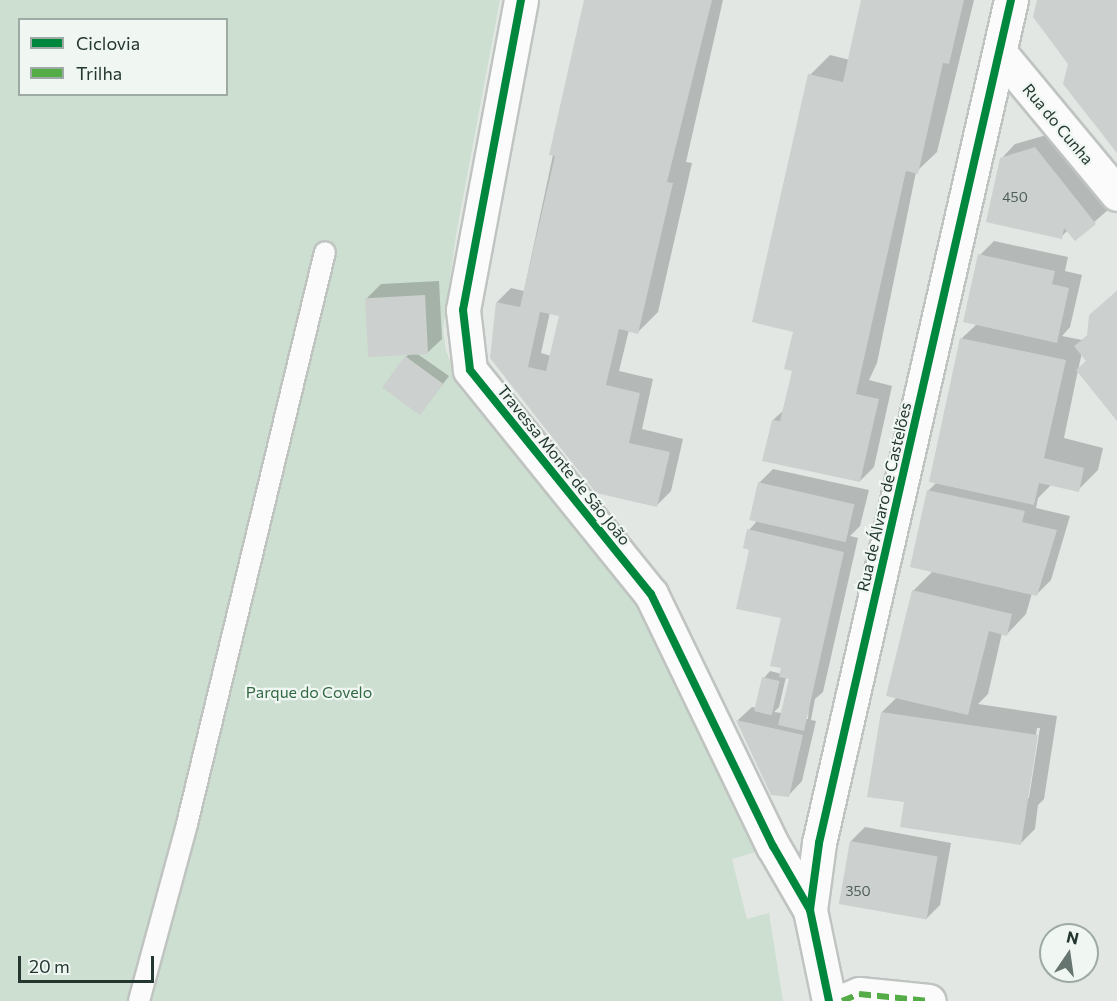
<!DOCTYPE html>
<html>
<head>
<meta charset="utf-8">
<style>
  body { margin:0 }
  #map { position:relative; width:1117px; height:1001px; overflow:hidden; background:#e2e7e4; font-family:Commissioner,sans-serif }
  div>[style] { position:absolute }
  .green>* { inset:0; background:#cddfd1 }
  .shadow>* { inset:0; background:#0003 }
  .building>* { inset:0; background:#ccd0ce; transform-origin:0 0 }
  .roads { filter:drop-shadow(2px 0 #bfc4c1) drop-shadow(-2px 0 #bfc4c1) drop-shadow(0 2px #bfc4c1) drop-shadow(0 -2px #bfc4c1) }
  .lane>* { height:20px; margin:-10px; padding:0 10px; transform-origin:10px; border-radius:10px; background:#fbfbfb }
  .street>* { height:33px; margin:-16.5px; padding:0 16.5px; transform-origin:16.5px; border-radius:16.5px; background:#fbfbfb }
  .quiet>* { height:6px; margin-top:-3px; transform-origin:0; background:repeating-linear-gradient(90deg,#53ac45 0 12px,transparent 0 18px) }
  .cycleway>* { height:8px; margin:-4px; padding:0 4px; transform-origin:4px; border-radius:4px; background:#00873e }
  span { translate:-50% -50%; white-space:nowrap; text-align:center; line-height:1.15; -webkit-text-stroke:4.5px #f0f6f2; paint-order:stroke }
  .number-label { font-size:14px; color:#4d5d58 }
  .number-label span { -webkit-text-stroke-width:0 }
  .street-label { font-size:16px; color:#233730 }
  .park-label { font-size:16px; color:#326944 }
  .legend { position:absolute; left:18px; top:18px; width:210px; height:78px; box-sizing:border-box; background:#f0f6f2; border:2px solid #9eaaa4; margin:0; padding:8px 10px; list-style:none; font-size:18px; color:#233730 }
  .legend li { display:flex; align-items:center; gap:12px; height:30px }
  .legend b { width:30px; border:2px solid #9eaaa4 }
  .north { position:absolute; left:1039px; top:923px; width:60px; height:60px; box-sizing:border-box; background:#f0f6f2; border:2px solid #9eaaa4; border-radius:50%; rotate:13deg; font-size:16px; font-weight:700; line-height:24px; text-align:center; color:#233730 }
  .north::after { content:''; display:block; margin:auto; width:21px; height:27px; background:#66756f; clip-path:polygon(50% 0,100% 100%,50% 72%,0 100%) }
  .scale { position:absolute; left:18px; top:956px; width:136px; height:27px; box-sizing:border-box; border:3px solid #233730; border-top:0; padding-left:8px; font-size:18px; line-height:21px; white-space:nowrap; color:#233730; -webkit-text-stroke:4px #f0f6f2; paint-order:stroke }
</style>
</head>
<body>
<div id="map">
  <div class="green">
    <div style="clip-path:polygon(evenodd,0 0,500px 0,456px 235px,443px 330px,446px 351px,464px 393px,641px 606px,693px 709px,756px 852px,732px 859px,747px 919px,769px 913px,783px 1001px,0 1001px,0 0,20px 20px,226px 20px,226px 94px,20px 94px,20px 20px)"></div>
  </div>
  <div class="shadow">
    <div style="clip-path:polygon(evenodd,586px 0,723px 0,686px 162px,692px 163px,658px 312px,638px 332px,629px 330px,619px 371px,653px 379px,642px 429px,683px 439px,671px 491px,657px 505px,491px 358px,497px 302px,511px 288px,524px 291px,586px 0,550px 312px,562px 315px,551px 356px,541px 353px,550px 312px)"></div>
    <div style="clip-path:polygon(863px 0,974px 0,937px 152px,916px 172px,877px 363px,869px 380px,892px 386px,874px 467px,860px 481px,773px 420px,785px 409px,793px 372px,810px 75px,830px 55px,850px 60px)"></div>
    <div style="clip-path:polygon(1050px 134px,1109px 209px,1075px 239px,1068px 230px,1061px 237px,1001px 159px,1015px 144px)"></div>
    <div style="clip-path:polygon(evenodd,994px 241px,1068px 257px,1065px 271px,1082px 275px,1070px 327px,1062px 336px,1082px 340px,1089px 334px,1090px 315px,1117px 291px,1117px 418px,1078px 370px,1064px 438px,1103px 448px,1098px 470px,1078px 490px,1052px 484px,1038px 498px,1036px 508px,1070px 516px,1051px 580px,1037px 594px,1032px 593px,1026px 614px,1006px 635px,1002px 633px,988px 694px,978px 704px,1057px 716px,1044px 799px,1038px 805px,1035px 829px,1021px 843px,906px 801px,882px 712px,897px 697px,913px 591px,933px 571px,928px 491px,937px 482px,962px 338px,977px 324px,980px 255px,994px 241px,1082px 353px,1088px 361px,1078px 370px,1082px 353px,994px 241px,1037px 728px,1040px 728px,1029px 798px,1026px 798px,1037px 728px)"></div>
    <div style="clip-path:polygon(439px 281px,442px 339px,427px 353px,416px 353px,449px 376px,420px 414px,406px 357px,410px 353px,367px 298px,381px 284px)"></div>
    <div style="clip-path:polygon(evenodd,773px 469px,869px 490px,860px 526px,850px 536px,858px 538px,823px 692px,815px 699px,811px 720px,816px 721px,802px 781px,788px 796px,772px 794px,738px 720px,752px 707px,757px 708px,764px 678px,770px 671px,782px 674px,782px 617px,751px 549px,749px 530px,758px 520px,759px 483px,773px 469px,786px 677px,791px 678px,782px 713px,774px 712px,779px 707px,786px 677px,773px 469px,809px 700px,808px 719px,805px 719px,809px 700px)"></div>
    <div style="clip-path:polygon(865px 827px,951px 843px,940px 905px,926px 919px,851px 841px)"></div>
  </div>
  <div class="building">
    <div style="clip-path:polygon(evenodd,584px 0,712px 0,667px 182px,673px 183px,638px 334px,619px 329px,606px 385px,640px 393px,629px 443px,670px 452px,657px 507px,596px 493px,490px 358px,496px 302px,520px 307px,555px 156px,549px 155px,584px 0,540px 312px,559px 316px,546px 371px,528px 367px,540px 312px)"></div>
    <div style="clip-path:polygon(861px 0,964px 0,949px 64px,943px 63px,918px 174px,906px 171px,856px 394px,879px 399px,860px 482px,762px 461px,772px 420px,780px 421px,792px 371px,784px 369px,793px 332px,752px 322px,808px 74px,843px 82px)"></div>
    <div style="clip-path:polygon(1037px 0,1117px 0,1117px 153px,1063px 84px,1068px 64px,1033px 17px)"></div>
    <div style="clip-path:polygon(1035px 147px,1096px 224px,1075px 241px,1064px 228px,1062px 239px,986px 222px,1000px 158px)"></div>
    <div style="clip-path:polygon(978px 254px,1055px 271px,1052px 284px,1069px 288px,1057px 343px,963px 322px)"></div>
    <div style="clip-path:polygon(1117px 291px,1117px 421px,1076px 370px,1086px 361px,1074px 346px,1087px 336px,1089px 315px)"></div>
    <div style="left:425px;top:295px;width:59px;height:60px;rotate:87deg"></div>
    <div style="clip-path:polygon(960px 338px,1066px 360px,1044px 458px,1084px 468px,1079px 492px,1039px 483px,1034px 505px,929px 482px)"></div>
    <div style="left:405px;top:356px;width:47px;height:39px;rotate:36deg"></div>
    <div style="left:758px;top:482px;width:99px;height:39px;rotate:13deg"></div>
    <div style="clip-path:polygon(927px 490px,1025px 511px,1022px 522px,1057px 530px,1037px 596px,910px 567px)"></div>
    <div style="clip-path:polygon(747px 529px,844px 552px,804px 731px,778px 725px,789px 679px,779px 677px,781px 668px,770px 666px,781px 618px,736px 609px,749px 550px,743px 548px)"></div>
    <div style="clip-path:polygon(912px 590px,1012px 614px,1007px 636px,989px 631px,968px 715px,886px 696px)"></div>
    <div style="left:762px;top:677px;width:18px;height:35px;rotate:13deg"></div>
    <div style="clip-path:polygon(881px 712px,1038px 735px,1021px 845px,900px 827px,904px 802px,867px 797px)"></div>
    <div style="clip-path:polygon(736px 720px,803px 735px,789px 797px,771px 795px)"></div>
    <div style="left:850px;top:841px;width:89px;height:64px;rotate:10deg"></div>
  </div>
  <div class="roads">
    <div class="lane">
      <div style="left:139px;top:1001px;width:183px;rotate:-74.8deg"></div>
      <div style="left:187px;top:824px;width:588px;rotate:-76.44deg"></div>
    </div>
    <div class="street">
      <div style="left:521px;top:0;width:315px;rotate:100.6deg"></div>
      <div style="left:463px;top:310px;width:60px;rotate:83.3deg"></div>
      <div style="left:470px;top:370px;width:288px;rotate:51.1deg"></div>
      <div style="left:651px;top:594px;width:280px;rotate:64.2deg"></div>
      <div style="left:773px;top:846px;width:74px;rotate:60deg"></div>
      <div style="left:1000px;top:53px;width:183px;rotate:50.3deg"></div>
      <div style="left:829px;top:1001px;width:93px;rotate:-101.8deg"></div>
      <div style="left:810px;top:910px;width:68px;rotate:-82.3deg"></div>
      <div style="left:819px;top:843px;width:865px;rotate:-77.17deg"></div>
      <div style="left:842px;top:1001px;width:18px;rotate:-22deg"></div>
      <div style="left:859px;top:994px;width:70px;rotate:5.7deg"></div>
    </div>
  </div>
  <div class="quiet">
    <div style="left:842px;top:1001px;width:18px;rotate:-22deg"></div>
    <div style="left:859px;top:994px;width:70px;rotate:5.7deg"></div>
  </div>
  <div class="cycleway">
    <div style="left:521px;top:0;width:315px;rotate:100.6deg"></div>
    <div style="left:463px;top:310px;width:60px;rotate:83.3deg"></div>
    <div style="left:470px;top:370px;width:288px;rotate:51.1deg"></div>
    <div style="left:651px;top:594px;width:280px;rotate:64.2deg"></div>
    <div style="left:773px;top:846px;width:74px;rotate:60deg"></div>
    <div style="left:829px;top:1001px;width:93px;rotate:-101.8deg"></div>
    <div style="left:810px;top:910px;width:68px;rotate:-82.3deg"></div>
    <div style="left:819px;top:843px;width:865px;rotate:-77.17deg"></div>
  </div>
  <div class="number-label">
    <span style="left:1015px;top:197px">450</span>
    <span style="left:858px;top:891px">350</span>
  </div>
  <div class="street-label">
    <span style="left:1058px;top:124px;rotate:50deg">Rua do Cunha</span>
    <span style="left:564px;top:465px;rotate:51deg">Travessa Monte de São João</span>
    <span style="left:884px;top:497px;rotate:-77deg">Rua de Álvaro de Castelões</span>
  </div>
  <div class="park-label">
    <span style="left:309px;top:692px">Parque do Covelo</span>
  </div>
  <ul class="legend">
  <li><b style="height:8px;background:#00873e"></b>Ciclovia</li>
  <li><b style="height:8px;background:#53ac45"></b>Trilha</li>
  </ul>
  <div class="north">N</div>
  <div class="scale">20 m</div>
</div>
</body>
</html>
